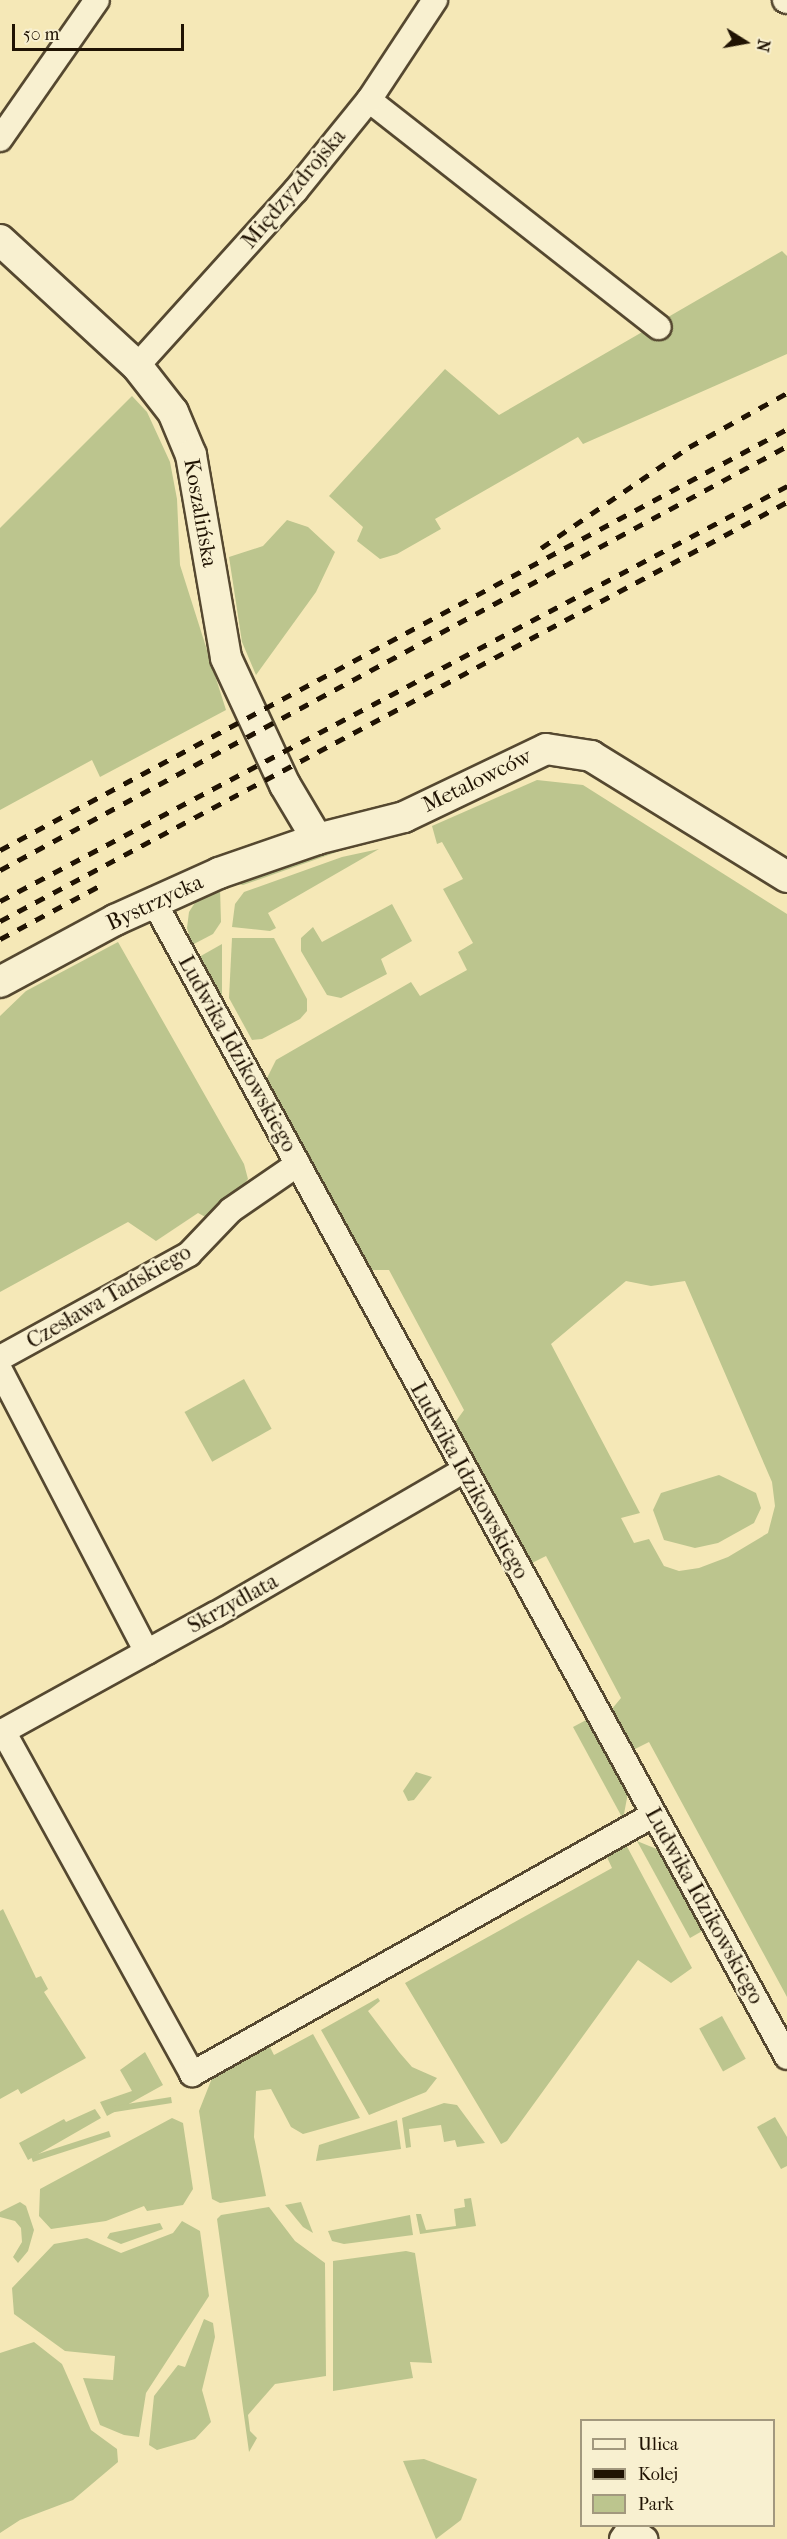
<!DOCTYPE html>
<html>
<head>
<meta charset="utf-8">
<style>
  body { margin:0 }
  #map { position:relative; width:787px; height:2539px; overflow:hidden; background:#f5e8b7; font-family:"IM FELL French Canon",serif }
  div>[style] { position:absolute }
  .green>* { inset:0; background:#bcc58e; transform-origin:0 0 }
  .roads { filter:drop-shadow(2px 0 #554830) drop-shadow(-2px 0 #554830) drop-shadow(0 2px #554830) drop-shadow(0 -2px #554830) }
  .minor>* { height:24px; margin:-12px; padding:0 12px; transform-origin:12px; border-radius:12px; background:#f8f0d0 }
  .tertiary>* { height:30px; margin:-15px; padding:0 15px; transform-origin:15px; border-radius:15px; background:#f8f0d0 }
  .rail>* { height:4.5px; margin-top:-2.25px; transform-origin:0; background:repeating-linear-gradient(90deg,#201303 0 10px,transparent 0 20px) }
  span { translate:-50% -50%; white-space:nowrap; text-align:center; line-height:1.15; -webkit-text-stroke:4.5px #f8f0d0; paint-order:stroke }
  .street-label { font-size:22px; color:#201303 }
  .legend { position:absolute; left:580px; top:2419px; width:195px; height:108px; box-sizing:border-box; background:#f8f0d0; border:2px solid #a2987e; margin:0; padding:8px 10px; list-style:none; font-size:18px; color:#201303 }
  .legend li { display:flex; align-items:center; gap:12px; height:30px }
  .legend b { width:30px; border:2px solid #a2987e }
  .north { position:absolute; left:715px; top:12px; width:60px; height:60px; -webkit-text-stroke:4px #f8f0d0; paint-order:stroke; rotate:101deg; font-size:16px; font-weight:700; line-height:24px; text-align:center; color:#201303 }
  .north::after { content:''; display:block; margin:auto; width:21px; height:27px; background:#201303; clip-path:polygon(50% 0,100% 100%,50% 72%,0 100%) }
  .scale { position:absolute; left:12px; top:24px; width:172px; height:27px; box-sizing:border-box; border:3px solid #201303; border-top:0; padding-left:8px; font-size:18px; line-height:21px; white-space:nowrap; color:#201303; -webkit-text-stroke:4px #f8f0d0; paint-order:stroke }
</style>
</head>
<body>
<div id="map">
  <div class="green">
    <div style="clip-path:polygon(782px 251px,787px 256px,787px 354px,583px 444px,578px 437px,435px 519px,441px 529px,397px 554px,380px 559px,357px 541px,363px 527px,329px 496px,445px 369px,499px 415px)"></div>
    <div style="clip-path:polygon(132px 396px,147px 412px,170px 462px,177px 499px,180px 565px,226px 710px,100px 777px,92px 760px,0 810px,0 528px)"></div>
    <div style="clip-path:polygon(287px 520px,308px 527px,335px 552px,316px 592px,256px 675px,242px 642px,229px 557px,263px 546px)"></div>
    <div style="clip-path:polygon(evenodd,537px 780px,583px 785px,787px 914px,787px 1997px,649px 1742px,633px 1750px,611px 1710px,621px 1698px,546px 1556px,532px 1563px,454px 1424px,464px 1410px,389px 1270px,369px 1270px,266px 1080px,276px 1060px,411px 982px,420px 996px,467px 970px,458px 952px,473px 943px,443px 889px,463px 879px,442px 842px,437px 844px,432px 826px,537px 780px,626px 1281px,651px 1286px,685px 1281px,772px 1482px,775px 1506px,768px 1533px,728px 1557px,699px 1568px,679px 1571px,664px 1566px,649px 1539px,634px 1543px,621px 1518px,640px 1513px,551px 1344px,626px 1281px)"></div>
    <div style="clip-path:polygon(354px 846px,243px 885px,232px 883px,295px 859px)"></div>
    <div style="clip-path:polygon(379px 849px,268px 913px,276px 928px,270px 931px,232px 927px,235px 904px,244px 892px,342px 857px)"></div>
    <div style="clip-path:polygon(220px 888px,221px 922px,213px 934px,192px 945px,187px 928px,189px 912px,196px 901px)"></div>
    <div style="clip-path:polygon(392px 904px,412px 941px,381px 959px,387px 974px,341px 998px,327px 995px,301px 951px,301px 938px,313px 927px,322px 942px)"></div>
    <div style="clip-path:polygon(232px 938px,274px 938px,307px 999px,307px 1011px,300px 1019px,262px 1039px,252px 1040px,229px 998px)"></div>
    <div style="clip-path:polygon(118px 942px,244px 1164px,248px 1179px,213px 1221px,198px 1213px,156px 1241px,128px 1222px,0 1292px,0 1016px,26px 991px)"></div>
    <div style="clip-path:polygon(222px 944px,222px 1000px,199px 957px)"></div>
    <div style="left:244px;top:1379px;width:57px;height:68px;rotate:61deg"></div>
    <div style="clip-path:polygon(719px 1475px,756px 1493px,761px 1508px,754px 1523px,718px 1543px,695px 1548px,664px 1540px,653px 1510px,661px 1493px)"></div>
    <div style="clip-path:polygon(588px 1719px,628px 1793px,623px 1819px,573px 1727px)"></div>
    <div style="clip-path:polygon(416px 1772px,432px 1777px,414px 1800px,408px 1801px,403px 1791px)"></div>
    <div style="clip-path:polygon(624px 1841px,692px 1968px,671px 1983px,638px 1960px,507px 2141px,501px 2144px,405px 1983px,612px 1868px,605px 1853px)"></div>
    <div style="clip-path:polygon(637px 1841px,659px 1850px,704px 1930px,690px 1938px)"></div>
    <div style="clip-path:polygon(3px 1909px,36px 1978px,41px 1976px,48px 1989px,44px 1992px,86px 2058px,21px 2094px,18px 2089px,0 2099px,0 1911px)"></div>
    <div style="clip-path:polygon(378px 1998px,380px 2001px,368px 2011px,399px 2052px,412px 2067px,437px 2078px,426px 2092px,369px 2115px,321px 2030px)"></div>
    <div style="left:722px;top:2016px;width:49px;height:26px;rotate:61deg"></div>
    <div style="clip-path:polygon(313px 2034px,360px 2118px,303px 2134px,291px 2127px,271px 2089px,256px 2091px,254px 2137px,266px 2196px,220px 2203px,212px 2199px,199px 2111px,214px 2073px,267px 2041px,274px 2055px)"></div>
    <div style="clip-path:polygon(145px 2052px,163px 2085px,107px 2116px,100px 2102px,132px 2091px,120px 2070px)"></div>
    <div style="left:171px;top:2097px;width:6px;height:64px;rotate:81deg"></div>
    <div style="clip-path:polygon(444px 2103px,457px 2105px,485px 2143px,457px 2147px,455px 2140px,444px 2142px,441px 2125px,409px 2129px,411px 2147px,406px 2148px,402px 2118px)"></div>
    <div style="clip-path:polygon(95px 2109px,101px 2118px,28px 2160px,19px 2143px,64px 2119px,66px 2122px)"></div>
    <div style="clip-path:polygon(775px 2117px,787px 2137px,787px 2166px,781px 2169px,757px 2127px)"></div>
    <div style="clip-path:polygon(172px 2118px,183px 2123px,193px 2189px,183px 2205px,147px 2211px,144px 2206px,106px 2221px,51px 2229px,39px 2216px,40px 2189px)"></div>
    <div style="clip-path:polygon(397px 2120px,401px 2149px,316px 2161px,319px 2145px)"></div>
    <div style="left:109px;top:2131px;width:6px;height:82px;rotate:72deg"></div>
    <div style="clip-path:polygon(471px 2198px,476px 2226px,420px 2234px,416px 2214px,421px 2214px,426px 2230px,456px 2226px,454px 2209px,465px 2207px,464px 2199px)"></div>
    <div style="clip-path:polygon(20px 2202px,26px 2206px,34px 2230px,28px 2251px,18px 2263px,13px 2257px,22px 2242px,21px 2228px,15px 2221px,0 2217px,0 2212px)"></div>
    <div style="clip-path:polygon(301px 2202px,313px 2233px,303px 2227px,285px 2205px)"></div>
    <div style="clip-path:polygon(269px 2207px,295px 2241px,325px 2263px,326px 2376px,275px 2384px,248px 2415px,250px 2431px,257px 2438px,249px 2452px,217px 2219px,221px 2215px)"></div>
    <div style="clip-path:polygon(410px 2215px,413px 2235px,344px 2244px,332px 2241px,328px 2231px)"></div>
    <div style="clip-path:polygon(182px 2221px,200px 2231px,209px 2296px,146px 2393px,139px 2437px,124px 2435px,100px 2425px,83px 2378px,113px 2380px,115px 2356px,65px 2351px,14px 2314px,12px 2288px,54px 2244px,87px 2238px,121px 2253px,173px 2233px)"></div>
    <div style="clip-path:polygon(160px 2223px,163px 2229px,121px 2244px,107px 2238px,110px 2233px)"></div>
    <div style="clip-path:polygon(406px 2251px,415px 2253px,432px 2363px,410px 2362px,413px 2378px,333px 2391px,333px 2261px)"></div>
    <div style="clip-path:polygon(204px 2319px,213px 2323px,215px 2337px,202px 2390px,211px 2422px,195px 2439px,157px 2450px,149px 2445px,154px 2396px,178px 2365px,185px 2367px)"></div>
    <div style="clip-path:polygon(34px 2342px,62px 2364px,91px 2430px,117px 2449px,118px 2462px,73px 2500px,20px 2520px,0 2533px,0 2353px)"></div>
    <div style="clip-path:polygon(424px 2459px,477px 2479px,461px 2520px,436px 2539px,403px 2461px)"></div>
  </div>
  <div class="roads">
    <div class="minor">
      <div style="left:785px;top:0;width:2px;rotate:27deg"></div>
      <div style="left:369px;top:100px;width:368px;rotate:38.1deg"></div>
      <div style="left:0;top:139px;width:169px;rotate:-55.1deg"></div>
      <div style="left:137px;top:366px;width:237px;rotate:-47.9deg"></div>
      <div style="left:296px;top:190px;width:116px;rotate:-51deg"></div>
      <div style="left:369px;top:100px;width:120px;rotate:-56.6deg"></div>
      <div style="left:154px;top:902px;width:1317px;rotate:61.27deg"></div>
      <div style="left:0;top:1358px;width:216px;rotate:-28.8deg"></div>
      <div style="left:189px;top:1254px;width:61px;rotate:-46.3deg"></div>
      <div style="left:231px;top:1210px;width:81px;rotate:-34.5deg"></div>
      <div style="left:0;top:1370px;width:318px;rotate:62.5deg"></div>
      <div style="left:3px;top:1731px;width:392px;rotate:61.1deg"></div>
      <div style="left:192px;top:2074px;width:529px;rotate:-29.33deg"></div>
      <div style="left:0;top:1733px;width:247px;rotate:-28.9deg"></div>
      <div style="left:216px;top:1614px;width:285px;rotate:-30.1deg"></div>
      <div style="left:622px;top:2539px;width:14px;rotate:-54deg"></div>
      <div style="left:630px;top:2528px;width:19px;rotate:36deg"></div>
    </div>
    <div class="tertiary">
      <div style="left:0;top:240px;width:186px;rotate:42.6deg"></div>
      <div style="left:137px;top:366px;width:58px;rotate:52deg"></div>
      <div style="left:173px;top:412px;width:47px;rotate:67.3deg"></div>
      <div style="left:191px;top:455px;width:206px;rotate:80.2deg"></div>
      <div style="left:226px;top:658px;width:140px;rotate:65.1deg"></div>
      <div style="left:285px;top:785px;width:63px;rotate:59.3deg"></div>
      <div style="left:0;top:982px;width:131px;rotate:-28.3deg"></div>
      <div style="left:115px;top:920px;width:114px;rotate:-24.3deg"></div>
      <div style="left:219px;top:873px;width:104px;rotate:-19.1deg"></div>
      <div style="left:317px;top:839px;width:90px;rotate:-14.2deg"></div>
      <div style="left:404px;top:817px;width:157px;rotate:-25.6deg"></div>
      <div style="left:546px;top:749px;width:46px;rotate:8.8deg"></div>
      <div style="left:591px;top:756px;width:230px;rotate:31.7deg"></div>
    </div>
  </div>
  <div class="rail">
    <div style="left:541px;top:548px;width:179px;rotate:-34.3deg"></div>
    <div style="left:689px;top:447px;width:112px;rotate:-28.9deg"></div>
    <div style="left:0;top:850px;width:893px;rotate:-28.14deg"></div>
    <div style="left:0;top:870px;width:894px;rotate:-28.31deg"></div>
    <div style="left:0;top:901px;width:890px;rotate:-27.8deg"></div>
    <div style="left:0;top:921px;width:892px;rotate:-28.03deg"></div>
    <div style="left:0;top:939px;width:115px;rotate:-28.1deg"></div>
  </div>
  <div class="street-label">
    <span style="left:294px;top:189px;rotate:-50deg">Międzyzdrojska</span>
    <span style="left:200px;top:513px;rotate:80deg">Koszalińska</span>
    <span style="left:477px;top:781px;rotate:-26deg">Metalowców</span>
    <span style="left:155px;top:903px;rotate:-25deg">Bystrzycka</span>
    <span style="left:237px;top:1054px;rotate:61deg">Ludwika Idzikowskiego</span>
    <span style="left:109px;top:1297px;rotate:-30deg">Czesława Tańskiego</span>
    <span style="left:469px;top:1481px;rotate:61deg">Ludwika Idzikowskiego</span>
    <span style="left:233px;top:1604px;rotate:-29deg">Skrzydlata</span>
    <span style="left:704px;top:1906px;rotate:61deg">Ludwika Idzikowskiego</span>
  </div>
  <ul class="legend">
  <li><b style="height:8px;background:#f8f0d0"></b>Ulica</li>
  <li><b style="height:8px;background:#201303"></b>Kolej</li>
  <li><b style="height:16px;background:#bcc58e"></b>Park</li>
  </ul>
  <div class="north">N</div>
  <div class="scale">50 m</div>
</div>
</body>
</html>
